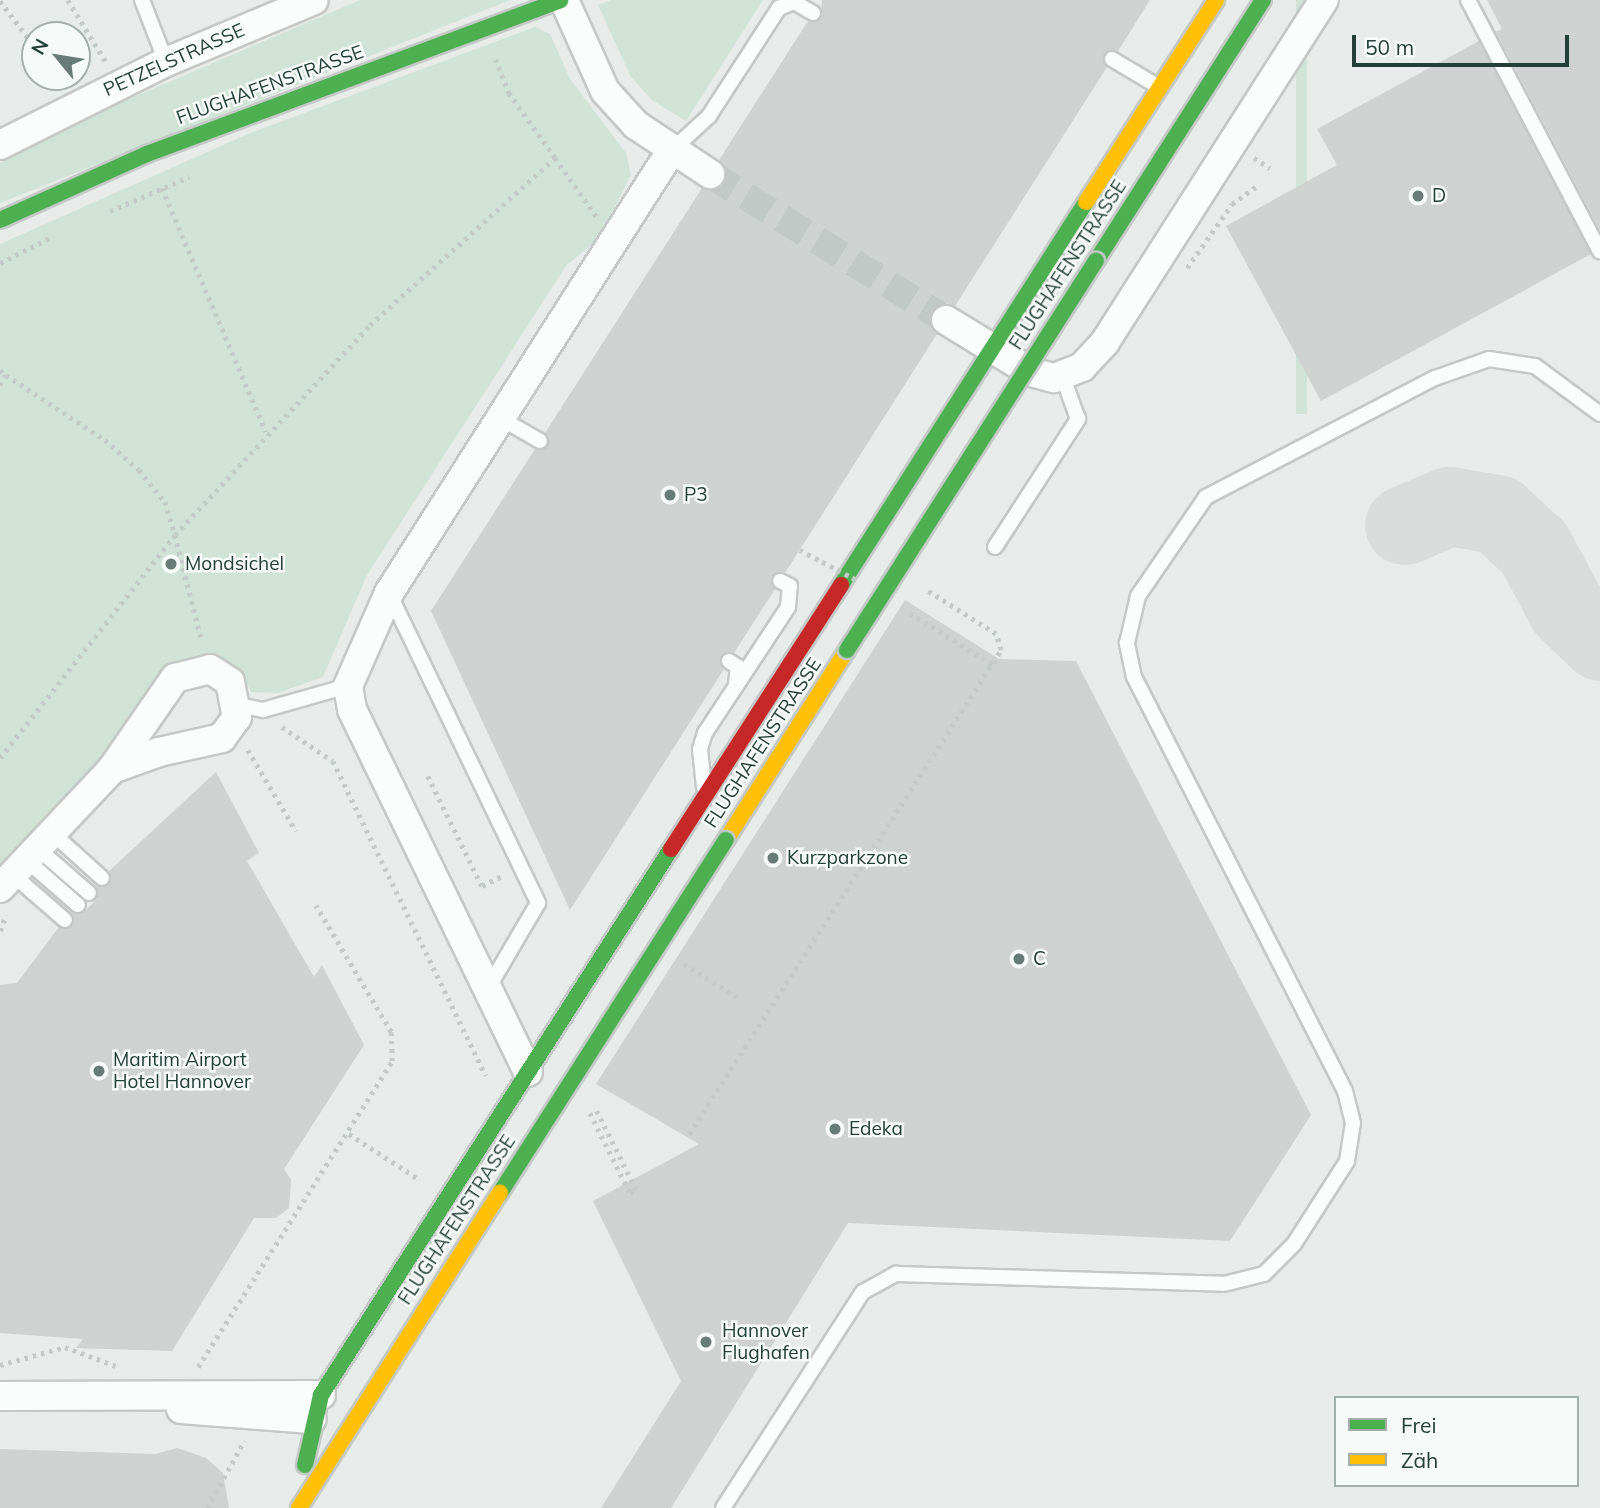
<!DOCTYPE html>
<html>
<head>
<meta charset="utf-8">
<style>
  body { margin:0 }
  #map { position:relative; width:1600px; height:1508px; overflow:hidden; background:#e7ebe9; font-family:Mulish,sans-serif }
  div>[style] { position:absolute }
  .green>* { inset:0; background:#d1e3d7; transform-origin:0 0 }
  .taxiway>* { height:79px; margin:-39.5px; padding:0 39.5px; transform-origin:39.5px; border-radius:39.5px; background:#d8dcda }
  .building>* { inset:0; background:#ced2d1 }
  .street-tunnel>* { height:28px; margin-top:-14px; transform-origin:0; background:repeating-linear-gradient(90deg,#c0c9c6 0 28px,transparent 0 42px) }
  .path>* { height:4.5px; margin-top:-2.25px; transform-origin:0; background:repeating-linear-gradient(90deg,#c2cbc8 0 3.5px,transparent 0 8.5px) }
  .roads { filter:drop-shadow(2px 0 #c4c8c6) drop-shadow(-2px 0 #c4c8c6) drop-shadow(0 2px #c4c8c6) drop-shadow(0 -2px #c4c8c6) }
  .lane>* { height:14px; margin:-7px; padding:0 7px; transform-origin:7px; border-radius:7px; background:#fbfcfc }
  .street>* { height:28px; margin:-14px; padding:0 14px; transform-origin:14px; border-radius:14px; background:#fbfcfc }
  .fast>* { height:16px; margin:-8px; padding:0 8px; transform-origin:8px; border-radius:8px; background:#4caf50 }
  .slow>* { height:16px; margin:-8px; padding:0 8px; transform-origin:8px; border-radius:8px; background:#ffc107 }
  .jam>* { height:16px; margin:-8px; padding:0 8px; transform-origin:8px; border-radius:8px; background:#c62828 }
  .path-bridge>* { height:4.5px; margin-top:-2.25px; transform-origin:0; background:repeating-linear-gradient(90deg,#c2cbc8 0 3.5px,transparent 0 8.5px) }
  .bridges { filter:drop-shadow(2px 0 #c3c9c7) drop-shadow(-2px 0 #c3c9c7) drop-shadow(0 2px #c3c9c7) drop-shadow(0 -2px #c3c9c7) }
  .fast-bridge>* { height:16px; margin:-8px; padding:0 8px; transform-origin:8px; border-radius:8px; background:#4caf50 }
  .slow-bridge>* { height:16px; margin:-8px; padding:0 8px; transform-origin:8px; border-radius:8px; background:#ffc107 }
  .dots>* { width:19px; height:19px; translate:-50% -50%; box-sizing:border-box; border:4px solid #f6faf8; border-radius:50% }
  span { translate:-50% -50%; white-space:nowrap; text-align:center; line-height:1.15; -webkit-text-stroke:5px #f6faf8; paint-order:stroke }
  .street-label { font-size:19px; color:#253f38 }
  .poi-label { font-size:19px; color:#253f38 }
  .left { translate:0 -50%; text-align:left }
  .legend { position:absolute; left:1334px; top:1396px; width:245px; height:91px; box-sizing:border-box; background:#f6faf8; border:2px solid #a2afab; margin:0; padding:9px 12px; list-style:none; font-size:21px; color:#253f38 }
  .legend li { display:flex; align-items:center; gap:14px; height:35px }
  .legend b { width:35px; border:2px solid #a2afab }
  .north { position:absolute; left:21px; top:21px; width:70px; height:70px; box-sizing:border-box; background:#f6faf8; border:2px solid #a2afab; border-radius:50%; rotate:300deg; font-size:19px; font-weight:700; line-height:28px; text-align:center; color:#253f38 }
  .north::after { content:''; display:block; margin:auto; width:24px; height:32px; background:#697b76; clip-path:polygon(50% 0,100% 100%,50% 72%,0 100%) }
  .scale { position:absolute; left:1352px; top:35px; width:217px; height:32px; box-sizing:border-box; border:4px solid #253f38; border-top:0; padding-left:9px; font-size:21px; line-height:24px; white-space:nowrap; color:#253f38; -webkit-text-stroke:5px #f6faf8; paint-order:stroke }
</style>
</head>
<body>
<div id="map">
  <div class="green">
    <div style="clip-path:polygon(360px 0,510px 0,0 203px,0 163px,78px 121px)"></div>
    <div style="clip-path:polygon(611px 0,763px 0,686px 121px,652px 100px,631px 77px,598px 5px)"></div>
    <div style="left:1296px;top:0;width:11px;height:414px"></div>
    <div style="clip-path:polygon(535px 27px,550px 34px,570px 79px,626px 153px,631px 175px,599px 238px,566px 266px,367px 575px,323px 677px,278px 693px,251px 692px,243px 676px,217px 659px,199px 655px,182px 660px,165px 672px,93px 771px,0 865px,0 244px,248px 134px)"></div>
  </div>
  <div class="taxiway">
    <div style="left:1404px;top:525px;width:49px;rotate:-22.9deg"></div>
    <div style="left:1449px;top:506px;width:49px;rotate:9.5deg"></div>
    <div style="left:1497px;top:514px;width:50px;rotate:42.6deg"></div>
    <div style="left:1534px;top:548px;width:68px;rotate:61.9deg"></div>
    <div style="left:1566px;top:608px;width:47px;rotate:44.1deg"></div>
  </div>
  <div class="building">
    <div style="clip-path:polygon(822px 0,1150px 0,1118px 51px,1104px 54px,1107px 67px,955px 306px,946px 303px,932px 311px,929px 320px,937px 334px,785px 573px,772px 576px,775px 589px,734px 653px,721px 656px,724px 669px,570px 910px,431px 611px,535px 449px,548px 446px,545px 433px,702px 188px,717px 189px,724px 183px,719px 160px,808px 21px,821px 18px)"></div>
    <div style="clip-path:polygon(1487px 0,1600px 0,1600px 230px,1496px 32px,1502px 29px)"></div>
    <div style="clip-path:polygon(1479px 41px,1591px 254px,1321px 401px,1226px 226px,1337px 165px,1317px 129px)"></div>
    <div style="clip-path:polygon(905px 600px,999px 659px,1076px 661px,1311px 1115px,1230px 1241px,848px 1223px,671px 1508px,601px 1508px,681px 1381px,593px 1201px,699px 1144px,596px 1084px)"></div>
    <div style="clip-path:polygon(216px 772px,259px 853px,247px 861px,314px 977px,322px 965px,364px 1045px,284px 1169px,291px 1180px,289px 1208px,276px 1218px,254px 1218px,172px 1351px,76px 1348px,83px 1339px,0 1333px,0 985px,17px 983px,59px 927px,73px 926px,72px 912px,82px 914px,97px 899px,96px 885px,109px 885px,109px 871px)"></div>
    <div style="clip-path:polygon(177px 1448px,206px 1458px,223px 1473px,229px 1508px,0 1508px,0 1449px,156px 1454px)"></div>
  </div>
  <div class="street-tunnel">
    <div style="left:710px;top:174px;width:278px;rotate:31.7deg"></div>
  </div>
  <div class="path">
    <div style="left:68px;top:0;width:73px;rotate:58.5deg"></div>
    <div style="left:0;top:1px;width:58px;rotate:52.7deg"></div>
    <div style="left:53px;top:77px;width:10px;rotate:61deg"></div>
    <div style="left:555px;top:158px;width:72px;rotate:54.6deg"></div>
    <div style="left:1254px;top:158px;width:19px;rotate:32deg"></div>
    <div style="left:162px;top:188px;width:265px;rotate:66.9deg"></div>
    <div style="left:110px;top:211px;width:86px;rotate:-23.3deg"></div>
    <div style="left:0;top:263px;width:60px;rotate:-26.6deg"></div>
    <div style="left:1187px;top:268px;width:78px;rotate:-54.9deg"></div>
    <div style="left:1232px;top:204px;width:34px;rotate:-36deg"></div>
    <div style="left:0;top:370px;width:8px;rotate:40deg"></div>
    <div style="left:6px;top:375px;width:12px;rotate:121deg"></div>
    <div style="left:6px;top:375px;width:118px;rotate:33.3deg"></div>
    <div style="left:105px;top:440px;width:45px;rotate:41.4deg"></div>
    <div style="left:139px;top:470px;width:41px;rotate:50.9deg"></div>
    <div style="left:165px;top:502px;width:34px;rotate:73deg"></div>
    <div style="left:175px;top:535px;width:287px;rotate:-47.1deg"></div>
    <div style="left:370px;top:325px;width:249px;rotate:-42.1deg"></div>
    <div style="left:555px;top:158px;width:79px;rotate:-125.7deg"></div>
    <div style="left:509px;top:94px;width:37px;rotate:-112deg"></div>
    <div style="left:282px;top:727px;width:61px;rotate:33.7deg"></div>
    <div style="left:333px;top:761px;width:350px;rotate:64.1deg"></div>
    <div style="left:248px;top:750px;width:94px;rotate:59.3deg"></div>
    <div style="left:0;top:758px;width:283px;rotate:-51.9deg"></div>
    <div style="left:175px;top:535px;width:110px;rotate:75.8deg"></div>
    <div style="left:428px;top:776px;width:123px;rotate:63.9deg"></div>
    <div style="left:482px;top:886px;width:22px;rotate:-27deg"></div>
    <div style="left:0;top:931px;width:17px;rotate:-69deg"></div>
    <div style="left:684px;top:964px;width:62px;rotate:31.9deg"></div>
    <div style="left:590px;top:1113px;width:89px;rotate:63.4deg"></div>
    <div style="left:630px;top:1193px;width:7px;rotate:-27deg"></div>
    <div style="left:636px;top:1190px;width:92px;rotate:-116.6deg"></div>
    <div style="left:349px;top:1134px;width:85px;rotate:32.9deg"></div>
    <div style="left:689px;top:1134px;width:576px;rotate:-57.19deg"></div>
    <div style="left:1001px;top:650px;width:17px;rotate:-107deg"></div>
    <div style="left:996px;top:634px;width:83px;rotate:-147.8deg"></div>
    <div style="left:0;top:1365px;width:67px;rotate:-15.5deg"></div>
    <div style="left:65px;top:1347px;width:54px;rotate:20.4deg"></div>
    <div style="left:198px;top:1367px;width:362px;rotate:-57.6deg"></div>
    <div style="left:392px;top:1061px;width:29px;rotate:-92deg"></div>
    <div style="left:391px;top:1032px;width:147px;rotate:-120.8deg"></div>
    <div style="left:207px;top:1508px;width:77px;rotate:-61.1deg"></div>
  </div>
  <div class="roads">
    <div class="lane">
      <div style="left:142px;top:0;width:66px;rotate:68.8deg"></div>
      <div style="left:1468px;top:0;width:284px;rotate:62.3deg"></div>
      <div style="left:1112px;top:59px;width:55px;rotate:30.8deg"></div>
      <div style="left:671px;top:151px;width:52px;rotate:-42.6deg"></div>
      <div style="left:709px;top:116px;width:129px;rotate:-57.1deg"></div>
      <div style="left:779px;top:8px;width:16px;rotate:-22deg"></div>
      <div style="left:794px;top:2px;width:22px;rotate:30deg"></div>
      <div style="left:500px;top:418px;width:46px;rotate:29.9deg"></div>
      <div style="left:995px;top:547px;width:153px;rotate:-57deg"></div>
      <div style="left:1078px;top:419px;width:47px;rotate:-110deg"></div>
      <div style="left:389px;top:593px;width:344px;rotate:64.3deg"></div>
      <div style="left:538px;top:903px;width:101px;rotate:120.4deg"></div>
      <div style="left:729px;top:661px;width:11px;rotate:34deg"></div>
      <div style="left:738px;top:667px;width:17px;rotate:97deg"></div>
      <div style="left:239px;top:705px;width:25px;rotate:12deg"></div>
      <div style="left:263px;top:710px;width:88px;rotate:-15.8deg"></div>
      <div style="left:704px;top:787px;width:38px;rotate:-96deg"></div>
      <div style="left:700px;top:749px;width:17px;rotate:-73deg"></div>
      <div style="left:705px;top:733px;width:151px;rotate:-56.6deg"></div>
      <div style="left:788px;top:607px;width:21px;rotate:-85deg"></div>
      <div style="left:790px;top:586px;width:11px;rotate:-153deg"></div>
      <div style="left:50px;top:831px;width:70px;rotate:42.1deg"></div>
      <div style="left:36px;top:847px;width:70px;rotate:41deg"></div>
      <div style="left:25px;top:859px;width:70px;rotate:41deg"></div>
      <div style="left:12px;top:874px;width:70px;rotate:41deg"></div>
      <div style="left:723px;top:1508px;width:257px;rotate:-57.1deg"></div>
      <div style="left:863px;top:1292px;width:38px;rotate:-29deg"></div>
      <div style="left:896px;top:1274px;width:328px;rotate:1.7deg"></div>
      <div style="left:1224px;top:1284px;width:41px;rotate:-14deg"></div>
      <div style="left:1264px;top:1274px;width:42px;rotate:-45deg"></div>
      <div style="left:1294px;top:1244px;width:98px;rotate:-57.4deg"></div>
      <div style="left:1347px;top:1161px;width:38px;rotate:-81deg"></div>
      <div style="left:1353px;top:1123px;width:33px;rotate:-104deg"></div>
      <div style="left:1345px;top:1091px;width:465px;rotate:-117deg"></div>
      <div style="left:1134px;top:677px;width:35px;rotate:-102deg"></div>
      <div style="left:1127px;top:643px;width:48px;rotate:-76.8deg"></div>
      <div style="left:1138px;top:596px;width:120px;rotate:-55.5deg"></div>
      <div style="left:1206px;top:497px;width:258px;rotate:-27.5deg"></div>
      <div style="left:1435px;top:378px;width:57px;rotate:-19.4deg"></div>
      <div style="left:1489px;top:359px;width:47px;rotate:8.7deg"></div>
      <div style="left:1535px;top:366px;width:81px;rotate:36.4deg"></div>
    </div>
    <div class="street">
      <div style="left:564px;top:0;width:100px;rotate:65.7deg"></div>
      <div style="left:605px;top:91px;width:46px;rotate:47.6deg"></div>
      <div style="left:636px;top:125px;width:89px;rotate:33.5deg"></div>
      <div style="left:0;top:145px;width:186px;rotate:-26.6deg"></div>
      <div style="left:166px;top:62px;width:160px;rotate:-22.7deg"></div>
      <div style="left:946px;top:320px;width:100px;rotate:31.5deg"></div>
      <div style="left:1031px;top:372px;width:24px;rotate:15deg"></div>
      <div style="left:1054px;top:378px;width:30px;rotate:-21deg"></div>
      <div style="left:1082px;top:367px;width:34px;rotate:-47deg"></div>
      <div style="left:1105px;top:342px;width:406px;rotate:-57.4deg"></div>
      <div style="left:0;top:888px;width:163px;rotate:-46.7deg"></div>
      <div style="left:112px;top:769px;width:111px;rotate:-55.3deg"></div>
      <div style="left:175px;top:678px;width:36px;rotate:-14deg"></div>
      <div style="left:210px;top:669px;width:24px;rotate:33deg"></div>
      <div style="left:230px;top:682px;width:36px;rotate:79deg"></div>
      <div style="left:237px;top:717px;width:26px;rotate:126deg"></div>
      <div style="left:222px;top:738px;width:65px;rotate:167.5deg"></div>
      <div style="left:159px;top:752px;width:50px;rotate:160.1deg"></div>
      <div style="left:528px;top:1072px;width:403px;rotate:-115.9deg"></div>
      <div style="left:352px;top:709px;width:23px;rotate:-100deg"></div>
      <div style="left:348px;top:686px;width:102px;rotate:-66.2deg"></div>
      <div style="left:389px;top:593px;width:524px;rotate:-57.46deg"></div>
      <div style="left:0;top:1396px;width:321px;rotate:-0.2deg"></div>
      <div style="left:181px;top:1409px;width:131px;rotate:4.4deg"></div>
    </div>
    <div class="fast">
      <div style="left:0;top:220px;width:161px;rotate:-24.2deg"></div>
      <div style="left:147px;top:154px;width:441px;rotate:-20.4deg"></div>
      <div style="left:1096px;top:261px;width:310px;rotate:-57.4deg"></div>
      <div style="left:841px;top:585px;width:455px;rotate:-57.4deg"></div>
      <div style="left:305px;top:1465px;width:72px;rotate:-77.1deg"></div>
      <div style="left:321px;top:1395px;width:649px;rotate:-57.34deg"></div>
    </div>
    <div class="slow">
      <div style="left:1086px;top:202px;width:240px;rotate:-57.2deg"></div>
      <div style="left:726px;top:840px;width:225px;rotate:-57.5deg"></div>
    </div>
    <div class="jam">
      <div style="left:671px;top:849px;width:314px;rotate:-57.2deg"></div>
    </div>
  </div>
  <div class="path-bridge">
    <div style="left:800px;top:550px;width:62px;rotate:27.8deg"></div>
    <div style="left:910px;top:613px;width:100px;rotate:31.9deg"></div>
  </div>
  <div class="bridges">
    <div class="fast-bridge">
      <div style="left:847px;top:650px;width:462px;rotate:-57.4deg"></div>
      <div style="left:500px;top:1193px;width:419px;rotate:-57.4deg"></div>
    </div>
    <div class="slow-bridge">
      <div style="left:299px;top:1508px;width:374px;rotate:-57.5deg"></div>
    </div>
  </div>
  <div class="dots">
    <div style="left:1418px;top:196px;background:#697b76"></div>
    <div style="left:670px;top:495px;background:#697b76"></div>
    <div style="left:171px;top:564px;background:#697b76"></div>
    <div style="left:773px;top:858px;background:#697b76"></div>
    <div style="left:1019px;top:959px;background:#697b76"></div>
    <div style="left:99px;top:1071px;background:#697b76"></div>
    <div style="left:835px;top:1129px;background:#697b76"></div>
    <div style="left:706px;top:1342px;background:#697b76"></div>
  </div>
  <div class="street-label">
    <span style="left:174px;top:60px;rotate:-24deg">PETZELSTRASSE</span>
    <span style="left:270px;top:85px;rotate:-20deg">FLUGHAFENSTRASSE</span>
    <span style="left:1068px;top:265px;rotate:-57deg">FLUGHAFENSTRASSE</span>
    <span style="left:763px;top:743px;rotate:-57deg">FLUGHAFENSTRASSE</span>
    <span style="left:457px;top:1220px;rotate:-57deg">FLUGHAFENSTRASSE</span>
  </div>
  <div class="poi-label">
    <span class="left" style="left:1432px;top:196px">D</span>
    <span class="left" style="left:684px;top:495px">P3</span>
    <span class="left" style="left:185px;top:564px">Mondsichel</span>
    <span class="left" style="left:787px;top:858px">Kurzparkzone</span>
    <span class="left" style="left:1033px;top:959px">C</span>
    <span class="left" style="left:113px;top:1071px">Maritim Airport<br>Hotel Hannover</span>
    <span class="left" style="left:849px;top:1129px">Edeka</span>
    <span class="left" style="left:722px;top:1342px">Hannover<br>Flughafen</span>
  </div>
  <ul class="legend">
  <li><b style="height:9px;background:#4caf50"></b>Frei</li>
  <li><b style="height:9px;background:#ffc107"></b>Zäh</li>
  </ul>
  <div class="north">N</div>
  <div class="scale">50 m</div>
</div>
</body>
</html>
